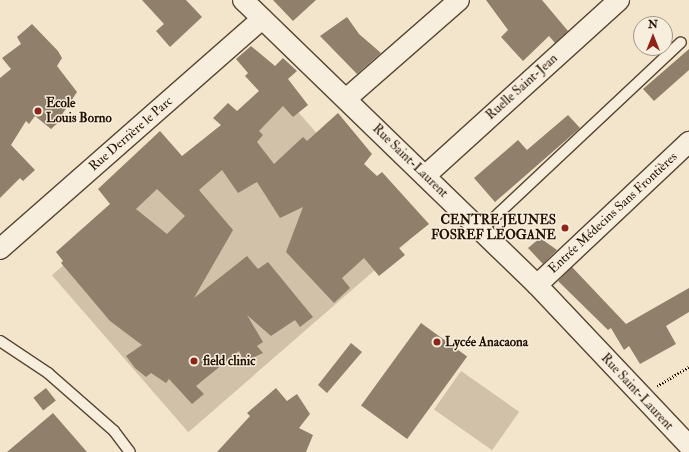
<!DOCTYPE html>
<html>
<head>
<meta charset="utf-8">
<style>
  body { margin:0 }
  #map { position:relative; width:689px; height:452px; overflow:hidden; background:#f3e5cb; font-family:"IM FELL Double Pica",serif }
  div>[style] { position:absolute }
  .green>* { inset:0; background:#d0c1a8; transform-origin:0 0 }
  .building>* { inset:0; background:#907f6a; transform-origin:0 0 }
  .path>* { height:2.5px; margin-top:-1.25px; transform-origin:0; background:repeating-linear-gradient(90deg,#241100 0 1px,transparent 0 3px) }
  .roads { filter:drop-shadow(1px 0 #584633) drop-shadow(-1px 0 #584633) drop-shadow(0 1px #584633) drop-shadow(0 -1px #584633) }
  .service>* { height:10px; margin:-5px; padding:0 5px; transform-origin:5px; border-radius:5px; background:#f7eedd }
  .minor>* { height:20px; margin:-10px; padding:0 10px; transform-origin:10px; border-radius:10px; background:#f7eedd }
  .dots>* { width:11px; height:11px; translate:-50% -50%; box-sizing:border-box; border:2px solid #f7eedd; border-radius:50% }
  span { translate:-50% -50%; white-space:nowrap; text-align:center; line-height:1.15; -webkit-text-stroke:3px #f7eedd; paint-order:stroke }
  .street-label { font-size:13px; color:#241100 }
  .poi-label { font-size:13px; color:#241100; font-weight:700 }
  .left { translate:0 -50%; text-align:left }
  .right { translate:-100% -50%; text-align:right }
  .north { position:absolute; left:633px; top:16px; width:40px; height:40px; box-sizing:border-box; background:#f7eedd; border:1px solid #a39685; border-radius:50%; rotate:0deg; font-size:11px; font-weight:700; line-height:16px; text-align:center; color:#241100 }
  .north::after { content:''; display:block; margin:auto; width:14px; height:18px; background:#8f2418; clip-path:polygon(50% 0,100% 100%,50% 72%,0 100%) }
</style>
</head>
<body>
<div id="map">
  <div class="green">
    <div style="left:273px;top:83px;width:208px;height:293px;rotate:49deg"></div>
    <div style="left:461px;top:371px;width:71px;height:47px;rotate:35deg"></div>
  </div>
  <div class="building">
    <div style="clip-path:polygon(142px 0,186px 0,202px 17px,170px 47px,156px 31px,164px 24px)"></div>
    <div style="clip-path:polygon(273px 0,316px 0,293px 21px)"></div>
    <div style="clip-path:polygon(486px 0,542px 0,568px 31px,555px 43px,549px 36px,523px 61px,501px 37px,508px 30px)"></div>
    <div style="clip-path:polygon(347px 17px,359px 34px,381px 53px,357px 74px,320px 36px)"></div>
    <div style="clip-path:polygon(32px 24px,58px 51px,62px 58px,57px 66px,77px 92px,61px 116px,63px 118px,51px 129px,35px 116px,29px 124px,26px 121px,11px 145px,35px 170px,23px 181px,20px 178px,0 198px,0 78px,11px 69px,2px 58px,21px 44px,17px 37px)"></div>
    <div style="clip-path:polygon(evenodd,251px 46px,275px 66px,283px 58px,297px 71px,288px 79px,308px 105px,293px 117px,283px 106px,259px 131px,263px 135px,257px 142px,274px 164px,303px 137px,307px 141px,338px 113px,372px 154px,364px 164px,377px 176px,382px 172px,429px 224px,399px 248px,405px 255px,379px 276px,364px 258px,342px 278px,350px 288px,334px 303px,286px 252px,303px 207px,280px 218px,257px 182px,238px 193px,222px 170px,199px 190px,233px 230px,194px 298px,247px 256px,258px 269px,268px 262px,313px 317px,300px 327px,295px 320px,271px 336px,247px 315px,263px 342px,257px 346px,263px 353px,244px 362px,239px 351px,196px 386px,204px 394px,192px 404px,169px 379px,166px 383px,151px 373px,146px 377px,135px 368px,126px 356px,142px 345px,110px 321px,61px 263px,63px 261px,56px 252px,110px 204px,98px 189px,160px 131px,182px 156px,221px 125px,213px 118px,228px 103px,237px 111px,259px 91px,245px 76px,248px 73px,236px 59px,251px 46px,157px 189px,185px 216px,167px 234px,136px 209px,157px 189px)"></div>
    <div style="clip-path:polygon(689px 49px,689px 70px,654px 101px,643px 89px)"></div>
    <div style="clip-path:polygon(568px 115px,580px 128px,495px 202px,474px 178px,518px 140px,527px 150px)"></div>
    <div style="clip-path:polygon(540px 238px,557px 250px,543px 264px,528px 248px)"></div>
    <div style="clip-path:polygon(572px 267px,626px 324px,689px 288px,689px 312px,666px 326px,676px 344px,640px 364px,629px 346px,624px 350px,611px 328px,608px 330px,558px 281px)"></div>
    <div style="left:421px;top:323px;width:57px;height:102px;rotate:36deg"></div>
    <div style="clip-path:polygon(351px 343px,362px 352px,327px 393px,318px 385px)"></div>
    <div style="left:46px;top:388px;width:16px;height:16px;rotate:52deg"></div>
    <div style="clip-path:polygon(276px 388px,287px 401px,297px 394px,310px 414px,299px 428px,313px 435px,306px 452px,217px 452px,250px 416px,247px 413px)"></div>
    <div style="clip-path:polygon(53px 413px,87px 452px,7px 452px)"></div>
  </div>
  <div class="path">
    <div style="left:657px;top:386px;width:37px;rotate:-31deg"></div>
  </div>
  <div class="roads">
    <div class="service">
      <div style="left:481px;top:230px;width:274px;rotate:-43.2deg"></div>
      <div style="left:0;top:341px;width:58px;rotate:33.7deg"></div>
      <div style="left:48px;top:373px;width:88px;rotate:41.3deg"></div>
      <div style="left:114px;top:431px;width:26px;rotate:53deg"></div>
    </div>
    <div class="minor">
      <div style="left:243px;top:0;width:409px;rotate:44.1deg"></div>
      <div style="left:537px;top:285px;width:221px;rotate:46.6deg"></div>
      <div style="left:346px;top:99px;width:150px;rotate:-41.2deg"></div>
      <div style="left:425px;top:176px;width:262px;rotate:-42.2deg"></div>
      <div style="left:0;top:249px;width:349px;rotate:-41.3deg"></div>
      <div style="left:537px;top:285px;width:209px;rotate:-43.3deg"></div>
    </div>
  </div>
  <div class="dots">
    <div style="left:38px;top:111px;background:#8f2418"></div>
    <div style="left:565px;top:228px;background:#8f2418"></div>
    <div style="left:437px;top:342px;background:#8f2418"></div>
    <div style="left:194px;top:361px;background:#8f2418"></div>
  </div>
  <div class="street-label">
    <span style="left:522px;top:87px;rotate:-42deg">Ruelle Saint-Jean</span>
    <span style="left:131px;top:134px;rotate:-41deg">Rue Derrière le Parc</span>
    <span style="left:410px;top:161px;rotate:44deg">Rue Saint-Laurent</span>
    <span style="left:613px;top:213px;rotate:-43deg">Entrée Médecins Sans Frontières</span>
    <span style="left:637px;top:392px;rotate:47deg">Rue Saint-Laurent</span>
  </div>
  <div class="poi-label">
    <span class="left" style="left:46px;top:111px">Ecole<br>Louis Borno</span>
    <span class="right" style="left:556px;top:228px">CENTRE JEUNES<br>FOSREF LEOGANE</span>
    <span class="left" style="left:445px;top:342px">Lycée Anacaona</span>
    <span class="left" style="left:203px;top:361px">field clinic</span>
  </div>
  <div class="north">N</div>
</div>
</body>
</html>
